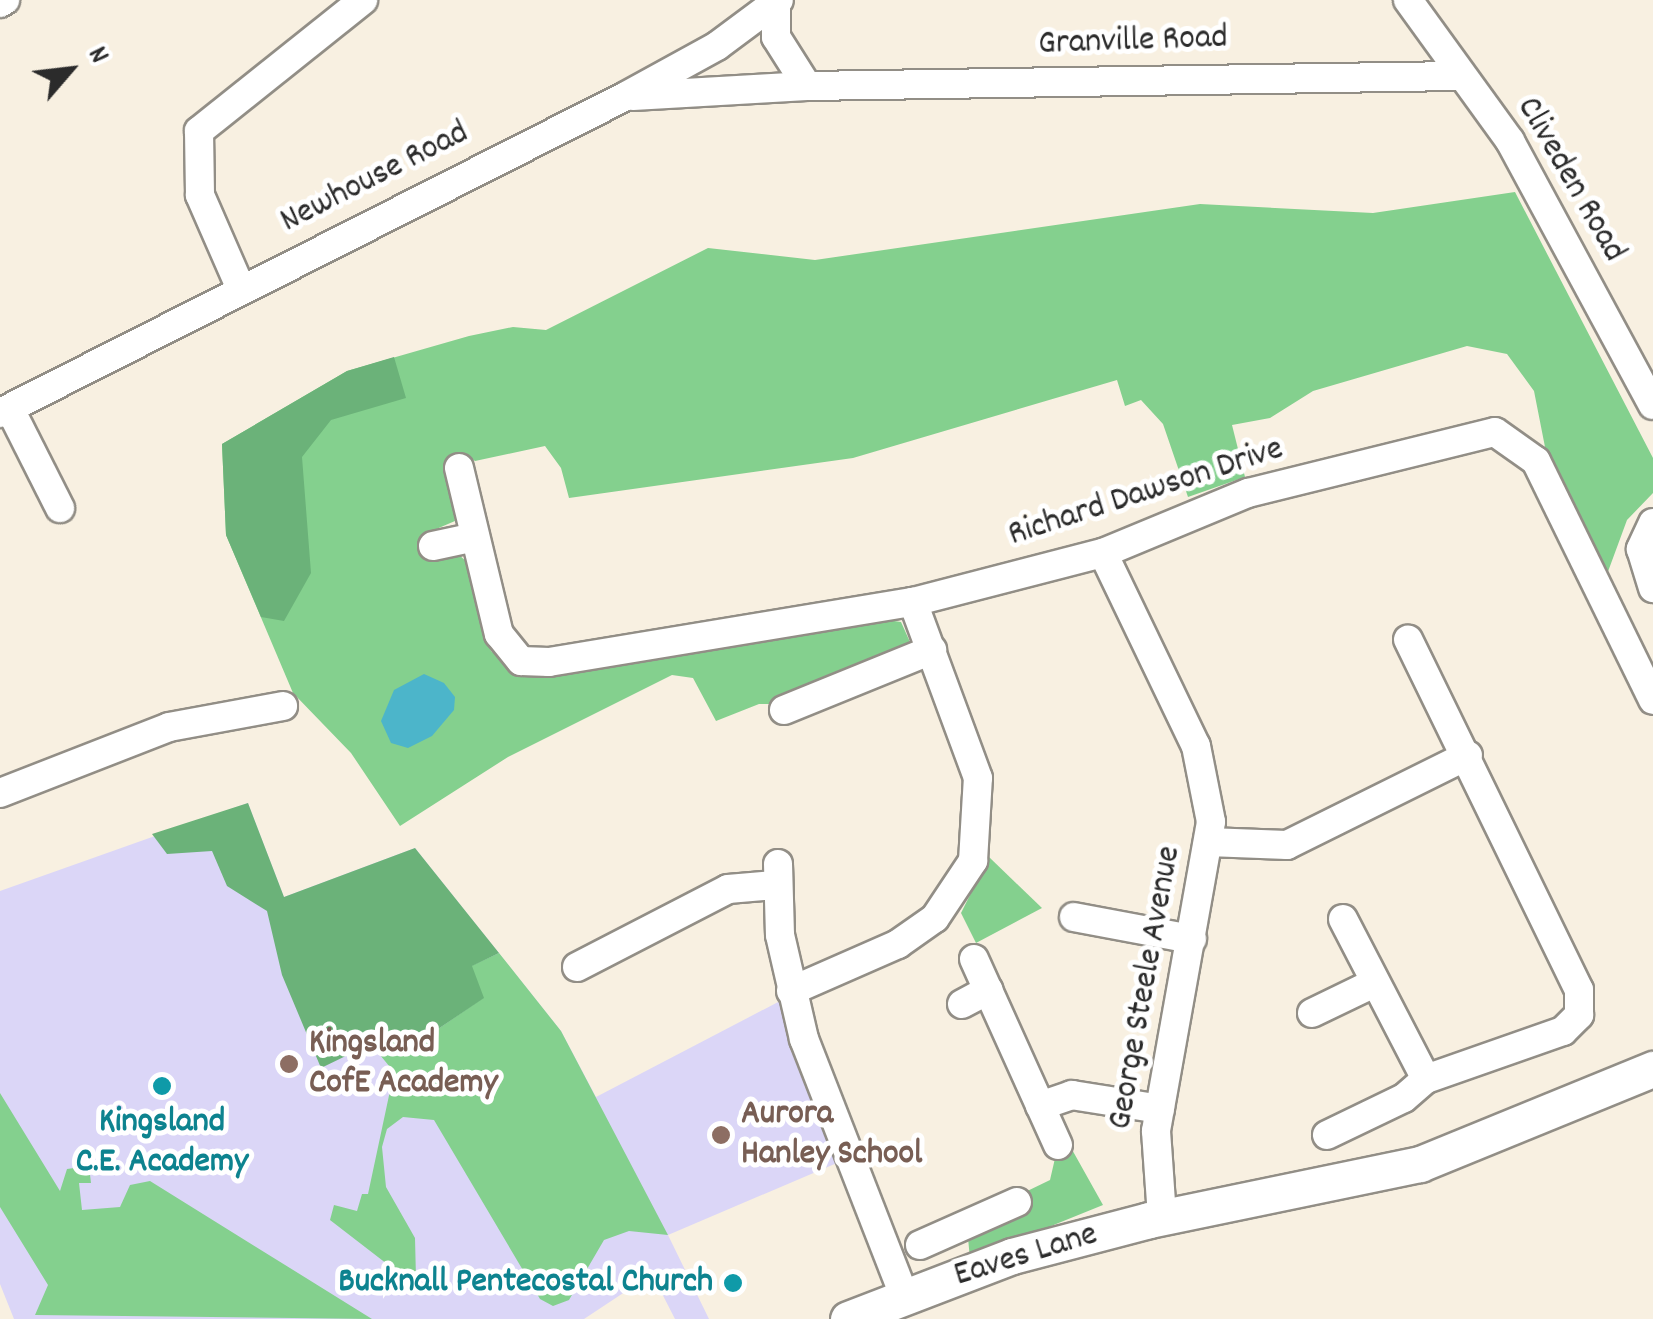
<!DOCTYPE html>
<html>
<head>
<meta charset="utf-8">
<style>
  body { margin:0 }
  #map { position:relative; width:1653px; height:1319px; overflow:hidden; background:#f8f0e1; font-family:Dekko,sans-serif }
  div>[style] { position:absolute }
  .built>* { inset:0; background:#dbd6f7 }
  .green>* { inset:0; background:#84d08e }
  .forest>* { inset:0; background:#6bb279 }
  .water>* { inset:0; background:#4cb5ca }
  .roads { filter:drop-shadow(2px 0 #928e86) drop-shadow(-2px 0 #928e86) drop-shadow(0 2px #928e86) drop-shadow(0 -2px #928e86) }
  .minor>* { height:28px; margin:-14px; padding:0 14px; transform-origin:14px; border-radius:14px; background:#fff }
  .tertiary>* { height:35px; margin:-17.5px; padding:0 17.5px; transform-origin:17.5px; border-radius:17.5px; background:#fff }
  .dots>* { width:28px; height:28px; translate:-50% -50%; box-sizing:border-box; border:5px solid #fff; border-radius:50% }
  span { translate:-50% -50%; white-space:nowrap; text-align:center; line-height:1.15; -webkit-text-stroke:10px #fff; paint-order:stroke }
  .street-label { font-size:35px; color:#2b2b2b }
  .education-label { font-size:35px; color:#785e54; font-weight:700 }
  .left { translate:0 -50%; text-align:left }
  .culture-label { font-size:35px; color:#0d838f; font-weight:700 }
  .right { translate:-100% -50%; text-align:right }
  .north { position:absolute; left:20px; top:20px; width:100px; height:100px; -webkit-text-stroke:8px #fff; paint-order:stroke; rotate:62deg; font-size:28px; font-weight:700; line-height:40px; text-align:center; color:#2b2b2b }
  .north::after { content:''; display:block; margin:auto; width:35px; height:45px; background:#2b2b2b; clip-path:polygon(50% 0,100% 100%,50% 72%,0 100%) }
</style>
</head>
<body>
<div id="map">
  <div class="built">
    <div style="clip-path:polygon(248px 803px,284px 897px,415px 848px,561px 1031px,596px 1097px,780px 1001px,837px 1163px,668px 1235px,709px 1319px,675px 1319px,652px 1274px,584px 1319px,14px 1319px,0 1284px,0 891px)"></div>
  </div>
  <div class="green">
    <div style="clip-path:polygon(1515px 192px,1653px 458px,1653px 493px,1627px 520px,1606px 577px,1545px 447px,1534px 391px,1507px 354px,1467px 346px,1313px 391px,1270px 418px,1232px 425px,1245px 477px,1188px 497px,1163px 424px,1141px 400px,1125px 406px,1117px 380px,853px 458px,569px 498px,561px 468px,545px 446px,475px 461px,467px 455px,446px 460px,455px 521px,420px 536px,424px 558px,458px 554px,468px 563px,491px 651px,520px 672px,888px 620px,901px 622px,910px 642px,904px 653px,787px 704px,759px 704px,716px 721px,693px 678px,672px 675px,508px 757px,400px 826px,351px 753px,293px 693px,226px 535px,222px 444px,347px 371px,469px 336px,513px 327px,546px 330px,708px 248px,815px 260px,1200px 204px,1373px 213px)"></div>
    <div style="clip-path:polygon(989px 857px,1042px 908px,976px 943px,961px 913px)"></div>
    <div style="clip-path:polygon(499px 953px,561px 1031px,668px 1235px,629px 1231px,604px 1240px,569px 1300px,553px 1306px,540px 1299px,434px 1120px,403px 1117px,387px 1129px,382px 1147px,386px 1187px,415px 1238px,416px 1278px,400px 1274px,330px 1220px,334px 1205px,357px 1211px,362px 1194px,368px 1194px,394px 1072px,371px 1044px,435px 1031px,483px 998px,471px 966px)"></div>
    <div style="clip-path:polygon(0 1093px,60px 1191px,67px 1169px,89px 1166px,91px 1183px,79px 1183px,82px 1210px,120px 1207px,130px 1185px,150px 1181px,372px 1319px,35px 1315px,48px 1285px,0 1207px)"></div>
    <div style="clip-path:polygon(1070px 1146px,1103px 1205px,970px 1259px,968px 1238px,1017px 1196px,1050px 1180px,1056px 1154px)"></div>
  </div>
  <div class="forest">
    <div style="clip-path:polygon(394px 357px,406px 398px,331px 420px,302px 457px,311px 573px,284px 621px,261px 617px,226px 535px,222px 444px,347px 371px)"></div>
    <div style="clip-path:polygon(248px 803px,284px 897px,415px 848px,499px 953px,472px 966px,484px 998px,435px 1031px,387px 1036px,321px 1068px,282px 975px,267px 911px,227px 886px,212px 851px,167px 854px,152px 834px)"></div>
  </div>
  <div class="water">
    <div style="clip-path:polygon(424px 674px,444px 683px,455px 697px,454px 710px,432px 736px,408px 748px,391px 743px,381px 721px,394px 690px)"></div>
  </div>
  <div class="roads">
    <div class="minor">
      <div style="left:1408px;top:0;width:174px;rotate:54.1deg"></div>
      <div style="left:1510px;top:141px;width:300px;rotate:61.6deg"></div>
      <div style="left:776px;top:2px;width:35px;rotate:90deg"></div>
      <div style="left:776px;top:37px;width:58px;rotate:57.7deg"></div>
      <div style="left:0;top:3px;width:6px;rotate:-31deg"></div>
      <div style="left:633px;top:96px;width:174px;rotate:-3.3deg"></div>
      <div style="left:807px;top:86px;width:654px;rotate:-0.88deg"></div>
      <div style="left:241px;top:289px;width:103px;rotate:-113.6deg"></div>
      <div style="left:200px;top:195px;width:64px;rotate:-90.9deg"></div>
      <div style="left:199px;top:131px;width:210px;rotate:-38.6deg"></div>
      <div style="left:10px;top:409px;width:111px;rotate:63.2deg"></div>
      <div style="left:0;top:413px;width:702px;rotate:-26.86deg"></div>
      <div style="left:626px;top:96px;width:104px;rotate:-28.8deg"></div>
      <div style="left:717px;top:46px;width:77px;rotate:-36.6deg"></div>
      <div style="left:459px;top:468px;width:171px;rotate:76.5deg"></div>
      <div style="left:499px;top:634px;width:35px;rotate:51deg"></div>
      <div style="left:521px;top:661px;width:28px;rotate:2deg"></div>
      <div style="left:549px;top:662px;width:369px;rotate:-9.4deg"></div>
      <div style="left:913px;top:602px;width:196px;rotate:-14.5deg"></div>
      <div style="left:1103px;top:553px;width:157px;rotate:-22.5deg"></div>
      <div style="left:1248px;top:493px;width:254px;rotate:-13.9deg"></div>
      <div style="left:1495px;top:432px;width:50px;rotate:35.3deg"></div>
      <div style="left:1536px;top:461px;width:266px;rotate:63.9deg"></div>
      <div style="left:1653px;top:523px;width:29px;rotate:115deg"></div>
      <div style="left:1641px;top:549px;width:41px;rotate:72.9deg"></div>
      <div style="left:433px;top:546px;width:43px;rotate:-12.1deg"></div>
      <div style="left:1103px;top:553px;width:214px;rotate:64.3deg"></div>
      <div style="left:1196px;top:746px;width:77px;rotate:78.8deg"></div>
      <div style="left:1211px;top:822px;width:314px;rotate:100.1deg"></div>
      <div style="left:1156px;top:1131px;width:86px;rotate:86deg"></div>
      <div style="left:784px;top:710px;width:160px;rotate:-22.1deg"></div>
      <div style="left:0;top:793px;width:181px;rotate:-21.3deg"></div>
      <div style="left:169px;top:727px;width:116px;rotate:-10.4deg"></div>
      <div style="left:1208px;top:842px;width:79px;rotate:2.2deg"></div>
      <div style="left:1287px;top:845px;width:202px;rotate:-26.4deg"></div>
      <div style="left:778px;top:864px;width:71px;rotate:88.4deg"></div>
      <div style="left:780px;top:935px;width:107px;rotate:77deg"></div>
      <div style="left:804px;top:1039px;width:275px;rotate:68.7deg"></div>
      <div style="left:1074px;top:917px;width:120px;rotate:10.6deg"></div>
      <div style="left:1343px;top:919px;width:180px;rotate:62.6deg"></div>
      <div style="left:974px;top:959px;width:204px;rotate:65.7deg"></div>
      <div style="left:577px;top:967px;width:170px;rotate:-27.3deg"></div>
      <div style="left:728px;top:889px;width:47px;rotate:-4.9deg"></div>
      <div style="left:791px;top:991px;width:117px;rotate:-23.7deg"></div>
      <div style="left:898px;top:944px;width:45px;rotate:-35.1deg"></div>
      <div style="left:935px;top:918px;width:69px;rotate:-56.3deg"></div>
      <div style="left:973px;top:861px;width:83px;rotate:-86.6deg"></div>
      <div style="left:978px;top:778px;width:188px;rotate:-110.3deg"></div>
      <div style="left:962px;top:1004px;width:30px;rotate:-28deg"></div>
      <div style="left:1312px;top:1013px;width:67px;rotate:-25.8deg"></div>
      <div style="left:1040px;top:1106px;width:34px;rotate:-19deg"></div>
      <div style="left:1072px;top:1095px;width:89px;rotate:9deg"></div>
      <div style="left:1327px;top:1135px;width:85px;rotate:-25.7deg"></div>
      <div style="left:1404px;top:1098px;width:29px;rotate:-41deg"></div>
      <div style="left:1426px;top:1079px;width:145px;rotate:-19.3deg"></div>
      <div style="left:1563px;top:1031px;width:23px;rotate:-45deg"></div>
      <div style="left:1579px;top:1015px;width:25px;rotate:-90deg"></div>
      <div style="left:1579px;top:990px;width:390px;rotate:-116deg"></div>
      <div style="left:920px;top:1245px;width:106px;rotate:-23.9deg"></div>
    </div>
    <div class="tertiary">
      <div style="left:848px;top:1319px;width:176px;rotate:-21deg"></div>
      <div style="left:1012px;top:1256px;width:142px;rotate:-14.7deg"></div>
      <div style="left:1149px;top:1220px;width:277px;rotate:-11.7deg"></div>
      <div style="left:1420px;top:1164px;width:252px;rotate:-22.2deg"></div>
    </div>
  </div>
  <div class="dots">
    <div style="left:289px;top:1064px;background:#8d6e63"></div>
    <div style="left:162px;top:1086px;background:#0f9aa8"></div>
    <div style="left:721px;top:1135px;background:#8d6e63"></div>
    <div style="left:733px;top:1283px;background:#0f9aa8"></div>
  </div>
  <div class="street-label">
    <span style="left:1133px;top:42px;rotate:-2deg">Granville Road</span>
    <span style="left:375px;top:178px;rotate:-27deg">Newhouse Road</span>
    <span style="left:1570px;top:180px;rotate:60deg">Cliveden Road</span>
    <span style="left:1146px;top:493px;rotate:-18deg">Richard Dawson Drive</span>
    <span style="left:1146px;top:988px;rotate:-80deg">George Steele Avenue</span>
    <span style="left:1026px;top:1256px;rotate:-17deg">Eaves Lane</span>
  </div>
  <div class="education-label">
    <span class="left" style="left:309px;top:1064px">Kingsland<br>CofE Academy</span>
    <span class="left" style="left:741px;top:1135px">Aurora<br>Hanley School</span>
  </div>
  <div class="culture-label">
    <span style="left:162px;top:1143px">Kingsland<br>C.E. Academy</span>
    <span class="right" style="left:713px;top:1283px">Bucknall Pentecostal Church</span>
  </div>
  <div class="north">N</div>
</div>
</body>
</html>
